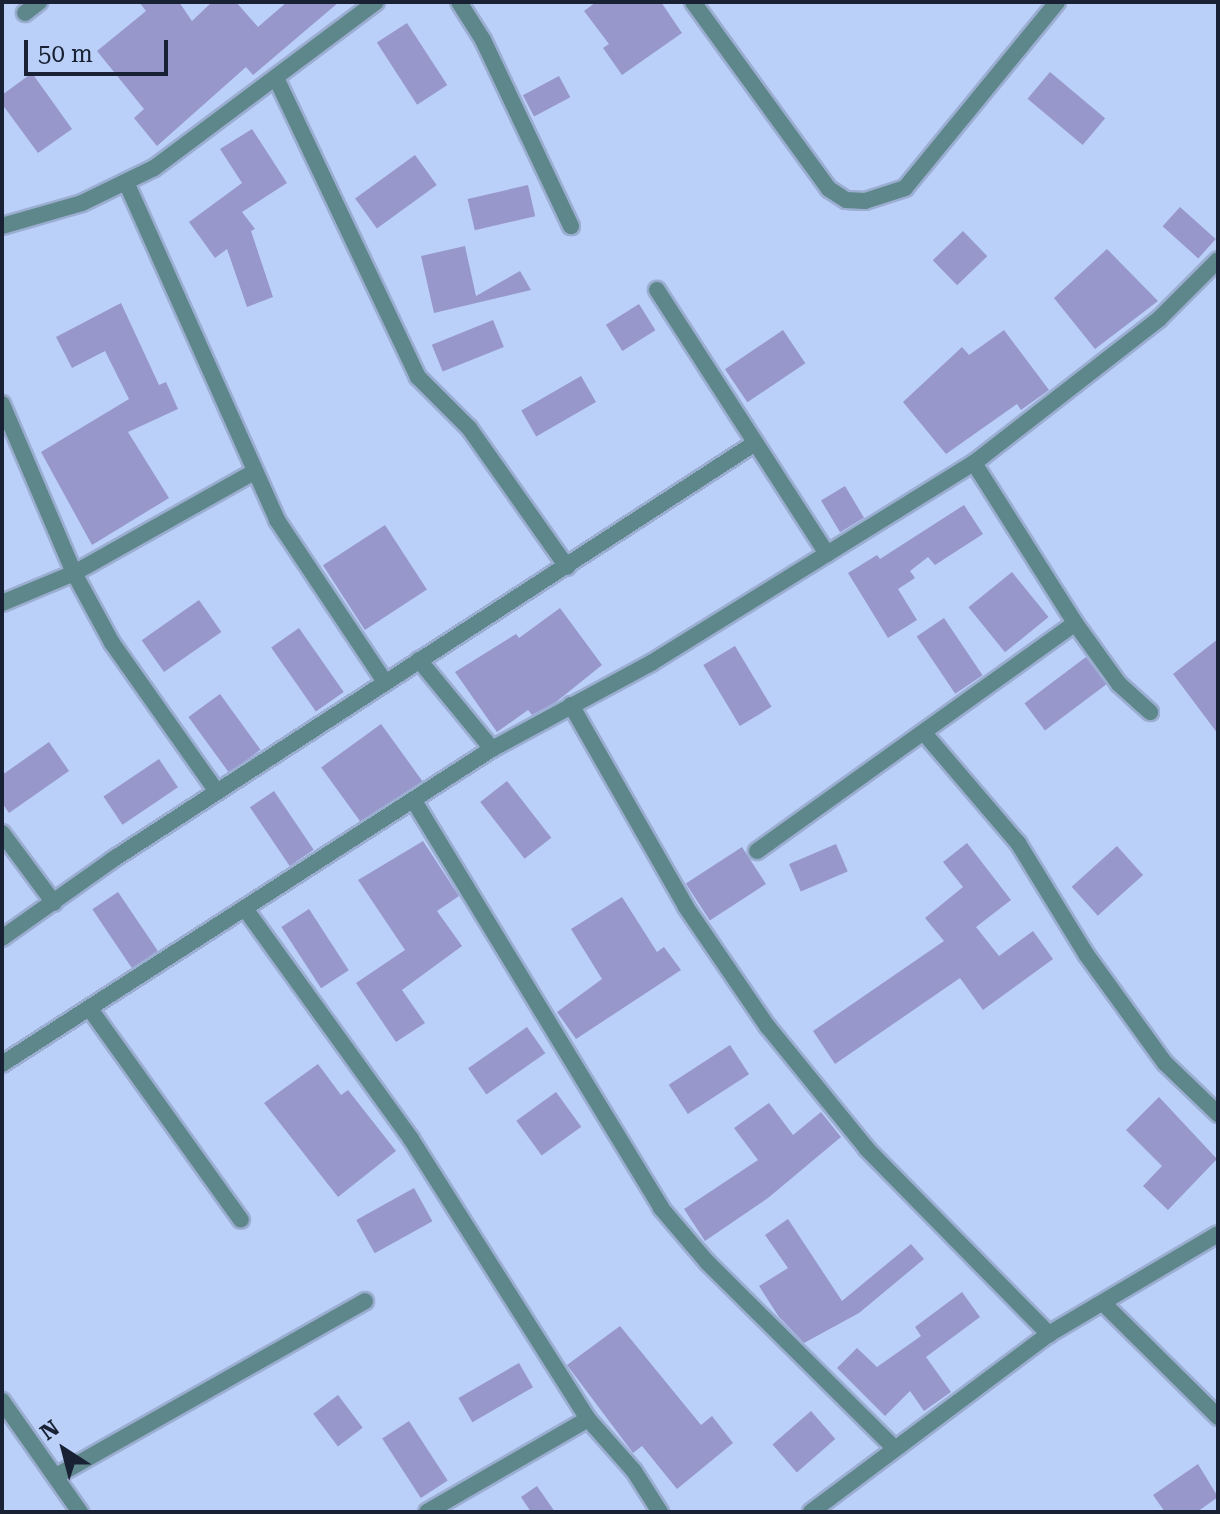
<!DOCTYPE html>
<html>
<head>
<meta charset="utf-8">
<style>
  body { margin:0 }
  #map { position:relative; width:1220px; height:1514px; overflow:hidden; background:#bbd0f8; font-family:"Roboto Serif",serif }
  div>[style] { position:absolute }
  .building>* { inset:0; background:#9797cb; transform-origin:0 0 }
  .roads { filter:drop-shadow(2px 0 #9badd1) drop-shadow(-2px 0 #9badd1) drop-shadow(0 2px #9badd1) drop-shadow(0 -2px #9badd1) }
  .minor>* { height:16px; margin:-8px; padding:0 8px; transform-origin:8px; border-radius:8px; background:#5e878b }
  span { translate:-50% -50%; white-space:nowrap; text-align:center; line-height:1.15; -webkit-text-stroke:7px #bbd0f8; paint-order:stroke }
  .frame { position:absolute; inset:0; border:4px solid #192234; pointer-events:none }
  .north { position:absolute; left:24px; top:1410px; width:80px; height:80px; -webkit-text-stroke:6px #bbd0f8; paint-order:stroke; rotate:324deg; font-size:22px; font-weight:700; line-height:32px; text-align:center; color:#192234 }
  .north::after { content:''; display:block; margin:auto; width:28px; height:36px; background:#192234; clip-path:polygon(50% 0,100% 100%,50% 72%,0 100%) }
  .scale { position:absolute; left:24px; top:40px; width:144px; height:36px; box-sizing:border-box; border:4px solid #192234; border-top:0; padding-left:10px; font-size:24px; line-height:28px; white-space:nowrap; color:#192234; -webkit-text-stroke:6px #bbd0f8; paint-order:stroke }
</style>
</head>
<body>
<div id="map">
  <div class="building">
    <div style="clip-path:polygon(139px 2px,179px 2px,192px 21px,212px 2px,236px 2px,258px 27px,287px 2px,339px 2px,253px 75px,246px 67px,157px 146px,134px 118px,144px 109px,97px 51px,146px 11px)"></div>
    <div style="clip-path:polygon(596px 2px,661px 2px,682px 33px,622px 75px,603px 48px,609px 44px,584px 11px)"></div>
    <div style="left:407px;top:23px;width:74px;height:36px;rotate:57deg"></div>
    <div style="left:1050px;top:72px;width:72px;height:35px;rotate:40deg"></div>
    <div style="clip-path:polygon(32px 73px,72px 129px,38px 153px,2px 104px,2px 95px)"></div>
    <div style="left:559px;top:76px;width:24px;height:41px;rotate:62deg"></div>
    <div style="clip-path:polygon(252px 129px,287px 183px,242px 212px,255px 229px,251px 231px,273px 297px,247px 307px,227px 249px,215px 258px,189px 222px,242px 183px,220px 149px)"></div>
    <div style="left:415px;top:155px;width:37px;height:74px;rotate:54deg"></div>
    <div style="left:528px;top:185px;width:32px;height:62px;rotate:77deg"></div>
    <div style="left:1180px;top:207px;width:48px;height:26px;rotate:42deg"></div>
    <div style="left:963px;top:231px;width:35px;height:42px;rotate:46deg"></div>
    <div style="clip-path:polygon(465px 246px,476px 296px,520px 271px,531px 290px,434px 313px,421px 256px)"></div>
    <div style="clip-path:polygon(1107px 249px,1158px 301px,1095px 349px,1054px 298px)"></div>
    <div style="clip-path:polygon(121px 303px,159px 385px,166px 382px,178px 409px,128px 432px,169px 498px,92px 545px,41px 452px,129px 399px,105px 351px,72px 368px,56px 337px)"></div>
    <div style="left:639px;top:304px;width:31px;height:39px;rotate:58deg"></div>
    <div style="left:493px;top:320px;width:29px;height:66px;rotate:68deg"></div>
    <div style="left:783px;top:330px;width:40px;height:70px;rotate:56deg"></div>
    <div style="clip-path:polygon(1004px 330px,1049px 390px,1021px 410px,1017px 404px,946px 454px,903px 402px,962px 347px,969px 355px)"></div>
    <div style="left:581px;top:376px;width:30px;height:69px;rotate:60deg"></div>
    <div style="left:845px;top:486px;width:37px;height:28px;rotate:59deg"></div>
    <div style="clip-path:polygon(964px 505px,983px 534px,935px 565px,928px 557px,910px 571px,915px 578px,898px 589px,917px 620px,888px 638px,848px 573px,877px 555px,880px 559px)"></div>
    <div style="left:385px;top:525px;width:77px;height:74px;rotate:57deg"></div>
    <div style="left:1012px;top:572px;width:58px;height:56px;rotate:51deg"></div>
    <div style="left:199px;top:600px;width:39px;height:70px;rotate:55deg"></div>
    <div style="clip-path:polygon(560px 608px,602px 665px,556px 702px,532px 715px,528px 710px,497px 732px,455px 672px,516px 634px,519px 638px)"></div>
    <div style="left:944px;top:618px;width:69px;height:33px;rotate:56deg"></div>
    <div style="left:299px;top:628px;width:78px;height:34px;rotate:55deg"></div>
    <div style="clip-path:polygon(1218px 639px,1218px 734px,1173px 674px)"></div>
    <div style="left:735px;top:646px;width:71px;height:37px;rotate:59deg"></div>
    <div style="left:1086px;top:657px;width:34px;height:77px;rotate:53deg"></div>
    <div style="left:220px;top:694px;width:69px;height:39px;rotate:54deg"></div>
    <div style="left:381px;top:724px;width:71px;height:74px;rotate:54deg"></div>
    <div style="clip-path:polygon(49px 742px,69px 771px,9px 813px,2px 803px,2px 775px)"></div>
    <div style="left:159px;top:759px;width:34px;height:67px;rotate:56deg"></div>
    <div style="left:507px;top:781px;width:72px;height:34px;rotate:52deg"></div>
    <div style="left:274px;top:791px;width:71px;height:29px;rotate:56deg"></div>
    <div style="clip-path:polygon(423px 841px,459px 896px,437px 911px,462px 946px,402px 990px,425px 1023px,396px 1042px,356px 983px,405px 950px,358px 880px)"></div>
    <div style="clip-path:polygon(967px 843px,1011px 900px,976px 927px,999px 956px,1033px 931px,1053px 959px,983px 1010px,960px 978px,835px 1064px,813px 1031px,944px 941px,925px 918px,963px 887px,943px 862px)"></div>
    <div style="left:836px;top:844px;width:30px;height:51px;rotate:67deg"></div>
    <div style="left:1117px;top:846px;width:39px;height:61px;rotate:48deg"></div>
    <div style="left:742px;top:847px;width:44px;height:67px;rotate:57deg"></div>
    <div style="left:118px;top:892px;width:71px;height:31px;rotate:56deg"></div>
    <div style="clip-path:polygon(622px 897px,657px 952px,664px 947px,681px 970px,576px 1039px,557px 1012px,602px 979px,571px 929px)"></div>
    <div style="left:309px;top:909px;width:73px;height:33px;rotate:57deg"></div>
    <div style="left:527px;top:1027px;width:32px;height:72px;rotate:55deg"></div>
    <div style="left:730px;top:1045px;width:35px;height:73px;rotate:57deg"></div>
    <div style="clip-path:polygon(318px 1064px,341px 1095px,348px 1090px,396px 1151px,338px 1197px,264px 1103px)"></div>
    <div style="left:556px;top:1092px;width:43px;height:49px;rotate:54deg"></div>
    <div style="clip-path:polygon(1159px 1097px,1217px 1159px,1168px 1210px,1143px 1186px,1162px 1166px,1126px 1130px)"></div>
    <div style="clip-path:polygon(769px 1103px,793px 1135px,821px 1112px,841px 1137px,768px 1198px,705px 1241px,684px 1209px,758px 1160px,734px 1128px)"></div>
    <div style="left:414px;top:1188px;width:38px;height:66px;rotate:61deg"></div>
    <div style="clip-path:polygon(788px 1219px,842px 1301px,911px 1244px,924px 1259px,859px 1313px,804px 1343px,779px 1317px,759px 1286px,788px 1268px,765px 1235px)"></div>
    <div style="clip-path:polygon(962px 1292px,980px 1317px,926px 1357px,951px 1392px,924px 1411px,910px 1391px,885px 1416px,837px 1368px,857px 1348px,877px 1367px,921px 1336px,915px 1327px)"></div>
    <div style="clip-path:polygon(620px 1326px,701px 1425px,712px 1416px,733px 1443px,677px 1489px,642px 1446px,633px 1453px,567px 1365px)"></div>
    <div style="left:519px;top:1363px;width:28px;height:70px;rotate:60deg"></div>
    <div style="left:338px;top:1395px;width:41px;height:31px;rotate:53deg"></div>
    <div style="left:811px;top:1411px;width:37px;height:51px;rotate:49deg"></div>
    <div style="left:409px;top:1421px;width:71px;height:32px;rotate:57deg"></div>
    <div style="clip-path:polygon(1198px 1464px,1218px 1497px,1197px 1512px,1165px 1512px,1153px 1495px)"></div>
    <div style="clip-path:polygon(537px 1486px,555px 1512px,531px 1512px,521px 1497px)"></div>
  </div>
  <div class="roads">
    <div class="minor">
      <div style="left:459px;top:2px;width:45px;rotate:57.7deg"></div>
      <div style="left:483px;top:40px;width:206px;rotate:64.7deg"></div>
      <div style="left:693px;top:2px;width:231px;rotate:54deg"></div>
      <div style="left:829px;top:189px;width:20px;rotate:33deg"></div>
      <div style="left:846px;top:200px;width:19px;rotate:3deg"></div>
      <div style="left:865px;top:201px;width:42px;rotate:-18deg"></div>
      <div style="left:905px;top:188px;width:240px;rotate:-50.7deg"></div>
      <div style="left:25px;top:13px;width:18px;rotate:-38deg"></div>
      <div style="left:276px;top:78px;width:331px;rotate:64.6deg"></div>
      <div style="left:418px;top:377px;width:72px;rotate:45deg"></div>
      <div style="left:469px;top:428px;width:170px;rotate:54.8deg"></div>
      <div style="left:126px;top:182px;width:370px;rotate:65.9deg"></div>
      <div style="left:277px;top:520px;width:195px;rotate:56.3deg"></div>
      <div style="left:2px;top:226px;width:83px;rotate:-16deg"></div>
      <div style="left:82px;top:203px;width:80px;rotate:-25.9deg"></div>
      <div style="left:154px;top:168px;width:277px;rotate:-36.8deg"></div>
      <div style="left:657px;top:290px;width:314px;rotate:57.2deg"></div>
      <div style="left:2px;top:404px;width:184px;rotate:66.9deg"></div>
      <div style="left:74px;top:573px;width:80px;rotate:61.5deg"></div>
      <div style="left:112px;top:643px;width:182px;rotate:54.8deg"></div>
      <div style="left:974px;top:463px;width:189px;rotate:57.7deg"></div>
      <div style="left:1075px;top:623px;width:75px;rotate:54.2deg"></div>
      <div style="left:1119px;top:684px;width:42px;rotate:42.1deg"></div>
      <div style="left:2px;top:603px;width:78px;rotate:-22.6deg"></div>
      <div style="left:74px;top:573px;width:206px;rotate:-29.3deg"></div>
      <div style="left:419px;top:660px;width:115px;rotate:50.6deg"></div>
      <div style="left:571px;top:705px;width:232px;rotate:60.3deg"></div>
      <div style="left:686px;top:907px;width:145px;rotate:55.7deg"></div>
      <div style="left:768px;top:1027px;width:157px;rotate:50.9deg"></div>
      <div style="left:867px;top:1149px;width:260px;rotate:45.5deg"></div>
      <div style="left:924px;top:733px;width:145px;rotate:49.5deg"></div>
      <div style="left:1018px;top:843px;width:130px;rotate:58.5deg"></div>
      <div style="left:1086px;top:954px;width:135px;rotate:54.1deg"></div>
      <div style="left:1165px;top:1063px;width:74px;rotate:43.9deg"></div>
      <div style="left:414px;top:801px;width:476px;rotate:58.7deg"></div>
      <div style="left:661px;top:1208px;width:71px;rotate:49.6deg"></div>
      <div style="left:707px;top:1262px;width:262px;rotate:44.8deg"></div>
      <div style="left:2px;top:833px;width:87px;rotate:53.4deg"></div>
      <div style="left:757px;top:851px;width:391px;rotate:-35.6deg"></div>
      <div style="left:246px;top:910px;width:282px;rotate:54.2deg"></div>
      <div style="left:411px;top:1139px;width:331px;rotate:57.7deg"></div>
      <div style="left:588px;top:1419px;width:69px;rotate:48.5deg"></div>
      <div style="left:634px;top:1471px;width:49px;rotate:57.6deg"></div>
      <div style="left:2px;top:938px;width:135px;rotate:-35.3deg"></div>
      <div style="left:112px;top:860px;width:766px;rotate:-32.96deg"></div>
      <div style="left:90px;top:1009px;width:259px;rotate:54.4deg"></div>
      <div style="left:2px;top:1064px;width:583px;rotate:-32.74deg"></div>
      <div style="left:492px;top:749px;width:181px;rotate:-28.4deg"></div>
      <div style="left:651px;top:663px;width:380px;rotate:-31.8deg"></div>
      <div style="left:974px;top:463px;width:234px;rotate:-37.9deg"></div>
      <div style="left:1159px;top:319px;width:83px;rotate:-45deg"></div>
      <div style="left:1103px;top:1303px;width:162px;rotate:44.7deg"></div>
      <div style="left:2px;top:1401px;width:136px;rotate:54.9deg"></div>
      <div style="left:56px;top:1476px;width:355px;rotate:-29.5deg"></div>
      <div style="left:427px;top:1512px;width:186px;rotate:-30deg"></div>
      <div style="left:811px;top:1512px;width:297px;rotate:-36.8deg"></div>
      <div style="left:1049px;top:1334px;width:196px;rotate:-30.6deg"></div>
    </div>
  </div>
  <div class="frame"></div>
  <div class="north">N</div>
  <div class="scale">50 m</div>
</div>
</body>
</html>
